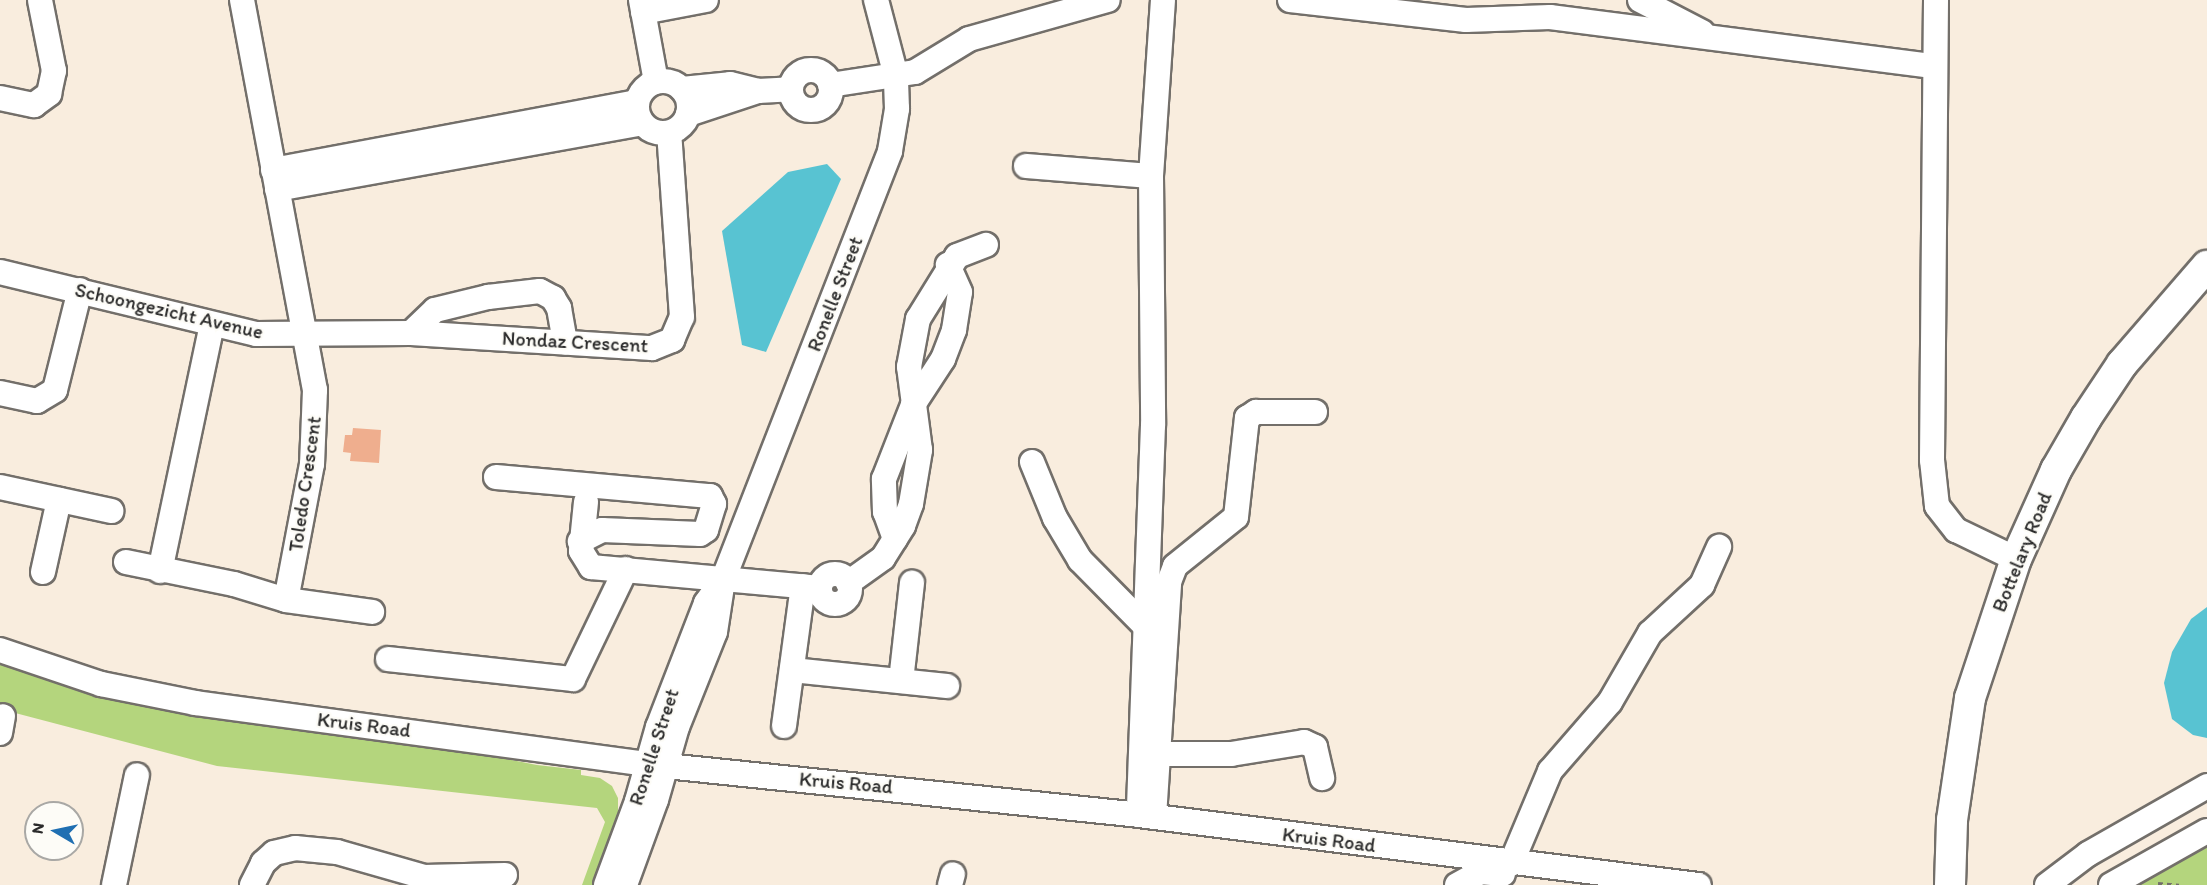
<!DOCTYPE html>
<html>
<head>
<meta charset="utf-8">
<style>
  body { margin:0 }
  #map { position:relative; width:2207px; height:885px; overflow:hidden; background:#f9edde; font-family:Itim,sans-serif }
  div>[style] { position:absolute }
  .green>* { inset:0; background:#b4d57d }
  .water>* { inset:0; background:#58c3d2 }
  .building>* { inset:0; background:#efae8e }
  .path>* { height:3px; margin-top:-1.5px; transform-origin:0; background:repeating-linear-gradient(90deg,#736f6a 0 4.5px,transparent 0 9px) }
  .roads { filter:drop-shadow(2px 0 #736f6a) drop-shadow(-2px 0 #736f6a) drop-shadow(0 2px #736f6a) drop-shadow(0 -2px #736f6a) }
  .minor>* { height:24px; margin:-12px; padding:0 12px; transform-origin:12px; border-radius:12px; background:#fff }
  .minor>.ring { margin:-12px; padding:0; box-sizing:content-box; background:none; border:24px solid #fff; border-radius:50% }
  .major>* { height:30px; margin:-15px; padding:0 15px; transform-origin:15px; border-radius:15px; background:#fff }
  span { translate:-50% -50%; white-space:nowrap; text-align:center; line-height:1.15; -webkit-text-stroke:4.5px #fdfcf7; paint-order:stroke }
  .street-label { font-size:20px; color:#2b2b2b }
  .north { position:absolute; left:24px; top:801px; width:60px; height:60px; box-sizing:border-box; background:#fdfcf7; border:2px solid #a9a8a5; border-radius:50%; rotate:279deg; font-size:16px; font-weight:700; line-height:24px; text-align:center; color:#2b2b2b }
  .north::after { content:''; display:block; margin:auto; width:21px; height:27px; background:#1f6fb2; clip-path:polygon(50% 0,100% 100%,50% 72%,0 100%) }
</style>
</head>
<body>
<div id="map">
  <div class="green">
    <div style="clip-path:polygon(0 660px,537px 765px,581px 770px,581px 775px,600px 778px,612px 786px,618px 798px,618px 812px,623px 813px,596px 885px,582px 885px,605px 822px,597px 808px,217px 766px,0 709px)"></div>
    <div style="clip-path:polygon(2207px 845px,2207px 885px,2136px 885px)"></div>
  </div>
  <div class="water">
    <div style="clip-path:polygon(827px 164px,841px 179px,766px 352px,742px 345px,722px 231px,788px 172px)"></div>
    <div style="clip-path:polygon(2207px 607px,2207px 738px,2193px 735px,2172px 719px,2164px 683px,2172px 652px,2191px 619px)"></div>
  </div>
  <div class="building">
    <div style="clip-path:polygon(353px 428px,381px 430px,379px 463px,350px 461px,351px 453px,343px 452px,345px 435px,352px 435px)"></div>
  </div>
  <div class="path">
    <div style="left:2158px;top:883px;width:21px;rotate:5deg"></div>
  </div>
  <div class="roads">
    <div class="minor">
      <div style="left:242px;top:0;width:397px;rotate:79.4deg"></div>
      <div style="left:315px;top:390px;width:74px;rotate:92.3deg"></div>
      <div style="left:312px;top:464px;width:138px;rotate:100.8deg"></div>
      <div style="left:641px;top:0;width:83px;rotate:79.6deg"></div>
      <div style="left:1290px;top:0;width:177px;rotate:6.5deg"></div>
      <div style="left:1466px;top:20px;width:84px;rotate:-2deg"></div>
      <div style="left:1550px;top:17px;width:388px;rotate:7.3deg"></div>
      <div style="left:1640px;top:0;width:70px;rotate:27.3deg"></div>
      <div style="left:1936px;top:0;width:460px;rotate:90.5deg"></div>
      <div style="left:1932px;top:460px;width:46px;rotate:83.8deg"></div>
      <div style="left:1937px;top:506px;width:31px;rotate:52deg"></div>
      <div style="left:1956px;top:530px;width:67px;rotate:25.8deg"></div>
      <div style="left:643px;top:12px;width:64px;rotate:-10.8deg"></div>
      <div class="ring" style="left:791px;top:70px;width:16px;height:16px"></div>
      <div class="ring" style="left:637px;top:81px;width:28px;height:28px"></div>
      <div style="left:830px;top:85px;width:86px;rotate:-8.7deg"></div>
      <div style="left:915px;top:72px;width:63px;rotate:-31.4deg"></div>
      <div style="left:969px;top:39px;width:144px;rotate:-15.7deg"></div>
      <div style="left:682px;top:89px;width:48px;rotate:-5.9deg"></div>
      <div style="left:730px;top:84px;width:29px;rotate:14deg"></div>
      <div style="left:758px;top:91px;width:33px;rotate:-3deg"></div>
      <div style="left:0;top:98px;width:35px;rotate:12deg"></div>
      <div style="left:34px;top:105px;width:19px;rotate:-36deg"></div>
      <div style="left:49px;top:94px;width:24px;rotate:-78deg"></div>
      <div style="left:54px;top:71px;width:72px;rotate:-101.2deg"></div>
      <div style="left:688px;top:114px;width:74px;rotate:-18.2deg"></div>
      <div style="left:1026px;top:166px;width:125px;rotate:4.6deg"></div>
      <div style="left:1151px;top:176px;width:249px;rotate:89.5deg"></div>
      <div style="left:1153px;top:425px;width:390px;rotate:92.1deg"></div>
      <div style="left:273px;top:170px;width:370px;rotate:-10.6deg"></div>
      <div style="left:1151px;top:176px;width:176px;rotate:-86.1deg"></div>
      <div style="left:277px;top:189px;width:371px;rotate:-10.2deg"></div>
      <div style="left:0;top:272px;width:263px;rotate:13.6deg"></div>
      <div style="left:256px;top:334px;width:155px;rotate:-0.4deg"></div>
      <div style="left:411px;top:333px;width:241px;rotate:3.6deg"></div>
      <div style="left:652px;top:348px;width:22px;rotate:-22deg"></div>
      <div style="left:672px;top:340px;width:25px;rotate:-67deg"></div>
      <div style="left:682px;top:317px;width:184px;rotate:-94deg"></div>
      <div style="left:411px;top:333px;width:33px;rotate:-44deg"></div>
      <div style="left:435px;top:310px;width:55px;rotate:-13.8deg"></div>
      <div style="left:488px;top:297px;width:52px;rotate:-6.6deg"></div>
      <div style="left:540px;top:291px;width:15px;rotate:28deg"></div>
      <div style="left:553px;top:298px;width:12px;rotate:59deg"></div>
      <div style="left:559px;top:308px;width:35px;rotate:80deg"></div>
      <div style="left:0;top:393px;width:38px;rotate:12deg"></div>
      <div style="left:37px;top:401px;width:21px;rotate:-31deg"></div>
      <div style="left:55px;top:390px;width:103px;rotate:-76deg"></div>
      <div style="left:1032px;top:462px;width:61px;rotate:67.7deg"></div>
      <div style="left:1055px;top:518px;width:49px;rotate:59.2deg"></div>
      <div style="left:1080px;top:560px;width:91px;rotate:45.4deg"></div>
      <div style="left:496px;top:477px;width:215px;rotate:5.1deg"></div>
      <div style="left:710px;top:496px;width:9px;rotate:63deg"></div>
      <div style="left:714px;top:504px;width:27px;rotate:107deg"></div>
      <div style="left:706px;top:530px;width:7px;rotate:146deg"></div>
      <div style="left:700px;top:534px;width:98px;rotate:-177.7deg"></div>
      <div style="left:602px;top:530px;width:25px;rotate:153deg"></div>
      <div style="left:0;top:487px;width:114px;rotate:12.2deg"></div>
      <div style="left:586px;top:502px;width:49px;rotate:95.8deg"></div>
      <div style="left:581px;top:551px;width:19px;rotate:58deg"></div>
      <div style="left:591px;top:567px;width:230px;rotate:5.2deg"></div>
      <div style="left:895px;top:539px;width:29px;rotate:-110deg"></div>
      <div style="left:885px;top:512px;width:33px;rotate:-92deg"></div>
      <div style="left:884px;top:479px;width:79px;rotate:-68.6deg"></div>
      <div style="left:913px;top:405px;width:55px;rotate:-56.9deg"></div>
      <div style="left:943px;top:359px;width:31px;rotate:-69deg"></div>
      <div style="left:954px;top:330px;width:38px;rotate:-81deg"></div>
      <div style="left:960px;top:292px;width:30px;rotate:-114deg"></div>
      <div style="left:126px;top:562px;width:110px;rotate:11.5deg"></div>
      <div style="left:234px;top:584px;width:54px;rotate:17.1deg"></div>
      <div style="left:286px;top:600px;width:87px;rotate:7.9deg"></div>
      <div style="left:160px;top:571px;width:252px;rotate:-78.1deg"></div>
      <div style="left:43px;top:572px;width:74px;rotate:-77.5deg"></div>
      <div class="ring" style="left:820px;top:574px;width:6px;height:6px"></div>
      <div style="left:848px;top:583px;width:43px;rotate:-35.5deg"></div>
      <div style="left:883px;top:558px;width:38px;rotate:-58deg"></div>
      <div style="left:903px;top:526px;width:23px;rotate:-70deg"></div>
      <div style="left:911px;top:504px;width:55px;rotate:-80.5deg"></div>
      <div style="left:920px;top:450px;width:84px;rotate:-97.5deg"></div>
      <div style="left:909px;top:367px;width:49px;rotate:-79.4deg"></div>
      <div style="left:918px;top:319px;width:74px;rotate:-58.2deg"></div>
      <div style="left:957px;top:256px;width:31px;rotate:-21deg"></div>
      <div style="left:0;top:650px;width:107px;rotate:18.6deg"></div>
      <div style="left:101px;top:684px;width:96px;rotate:11.4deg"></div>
      <div style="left:195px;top:703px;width:456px;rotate:7.7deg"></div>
      <div style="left:647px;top:764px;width:495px;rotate:5.9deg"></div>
      <div style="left:1139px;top:815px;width:564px;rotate:7.13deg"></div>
      <div style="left:388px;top:659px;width:186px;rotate:6.2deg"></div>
      <div style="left:573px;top:679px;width:122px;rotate:-64.3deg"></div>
      <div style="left:792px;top:670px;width:156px;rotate:5.9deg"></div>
      <div style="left:901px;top:681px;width:99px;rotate:-83.6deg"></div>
      <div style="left:784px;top:726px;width:141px;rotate:-82.3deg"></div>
      <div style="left:0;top:733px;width:17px;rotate:-80deg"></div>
      <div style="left:1160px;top:754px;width:71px"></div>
      <div style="left:1231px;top:754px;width:74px;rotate:-9.3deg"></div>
      <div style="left:1304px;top:742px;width:12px;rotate:24deg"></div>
      <div style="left:1315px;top:747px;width:32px;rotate:77deg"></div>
      <div style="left:1154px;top:817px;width:235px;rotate:-86.3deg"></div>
      <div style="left:1169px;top:582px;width:17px;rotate:-69deg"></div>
      <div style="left:1175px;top:566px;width:78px;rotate:-38.8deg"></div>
      <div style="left:1236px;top:517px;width:100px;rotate:-83.7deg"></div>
      <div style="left:1247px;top:418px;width:11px;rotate:-34deg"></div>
      <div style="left:1256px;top:412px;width:59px"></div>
      <div style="left:1511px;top:864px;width:101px;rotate:-67.2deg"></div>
      <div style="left:1550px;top:771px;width:91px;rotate:-49deg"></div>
      <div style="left:1610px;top:702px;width:80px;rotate:-59.9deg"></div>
      <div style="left:1650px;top:633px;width:71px;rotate:-42.7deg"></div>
      <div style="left:1702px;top:585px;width:42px;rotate:-65.9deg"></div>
      <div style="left:114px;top:885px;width:112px;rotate:-78.2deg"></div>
      <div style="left:252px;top:885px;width:25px;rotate:-63deg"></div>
      <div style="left:263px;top:863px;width:15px;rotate:-42deg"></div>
      <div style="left:274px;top:853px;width:22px;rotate:-13deg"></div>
      <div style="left:295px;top:848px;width:42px;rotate:5.4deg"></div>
      <div style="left:337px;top:852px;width:91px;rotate:16deg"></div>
      <div style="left:424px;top:877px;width:81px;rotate:-1.4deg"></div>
      <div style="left:606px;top:885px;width:90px;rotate:-69.7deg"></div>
      <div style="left:637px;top:801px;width:77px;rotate:-74.2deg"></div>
      <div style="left:658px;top:727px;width:133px;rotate:-68.8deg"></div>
      <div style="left:706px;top:603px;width:17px;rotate:-54deg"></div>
      <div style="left:625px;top:885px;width:90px;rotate:-70deg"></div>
      <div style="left:656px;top:800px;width:76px;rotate:-74deg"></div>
      <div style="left:677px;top:727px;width:102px;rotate:-68.2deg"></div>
      <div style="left:715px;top:632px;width:53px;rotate:-81.3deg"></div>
      <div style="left:723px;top:580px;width:460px;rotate:-68.7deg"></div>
      <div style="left:890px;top:151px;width:43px;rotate:-80.5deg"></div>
      <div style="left:897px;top:109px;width:33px;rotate:-92deg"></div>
      <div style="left:896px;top:76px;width:79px;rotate:-104.7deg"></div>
      <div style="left:950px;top:885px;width:11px;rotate:-75deg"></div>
      <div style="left:1457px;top:885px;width:26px;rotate:-29deg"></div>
      <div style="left:1480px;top:872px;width:23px;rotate:5deg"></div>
      <div style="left:2047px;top:885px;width:51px;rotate:-37.1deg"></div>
      <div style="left:2088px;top:854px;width:137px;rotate:-29.7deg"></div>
      <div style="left:2111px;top:885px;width:110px;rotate:-29.4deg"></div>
    </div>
    <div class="major">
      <div style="left:1950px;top:885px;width:65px;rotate:-88.2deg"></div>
      <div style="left:1952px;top:820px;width:123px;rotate:-81.6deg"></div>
      <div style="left:1970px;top:698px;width:146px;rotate:-71.7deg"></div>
      <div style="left:2016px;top:559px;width:98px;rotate:-65.8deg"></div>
      <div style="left:2056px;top:470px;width:60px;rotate:-60deg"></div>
      <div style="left:2086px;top:418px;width:65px;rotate:-56.3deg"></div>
      <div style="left:2122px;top:364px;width:130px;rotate:-49.1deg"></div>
    </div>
  </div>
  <div class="street-label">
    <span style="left:835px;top:294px;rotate:-69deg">Ronelle Street</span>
    <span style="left:169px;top:311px;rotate:13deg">Schoongezicht Avenue</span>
    <span style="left:575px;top:342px;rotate:3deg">Nondaz Crescent</span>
    <span style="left:305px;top:484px;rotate:-82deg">Toledo Crescent</span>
    <span style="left:2022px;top:552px;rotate:-68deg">Bottelary Road</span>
    <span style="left:364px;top:725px;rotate:7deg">Kruis Road</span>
    <span style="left:654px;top:747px;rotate:-72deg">Ronelle Street</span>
    <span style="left:846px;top:783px;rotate:5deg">Kruis Road</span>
    <span style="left:1329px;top:840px;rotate:7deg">Kruis Road</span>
  </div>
  <div class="north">N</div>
</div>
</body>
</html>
